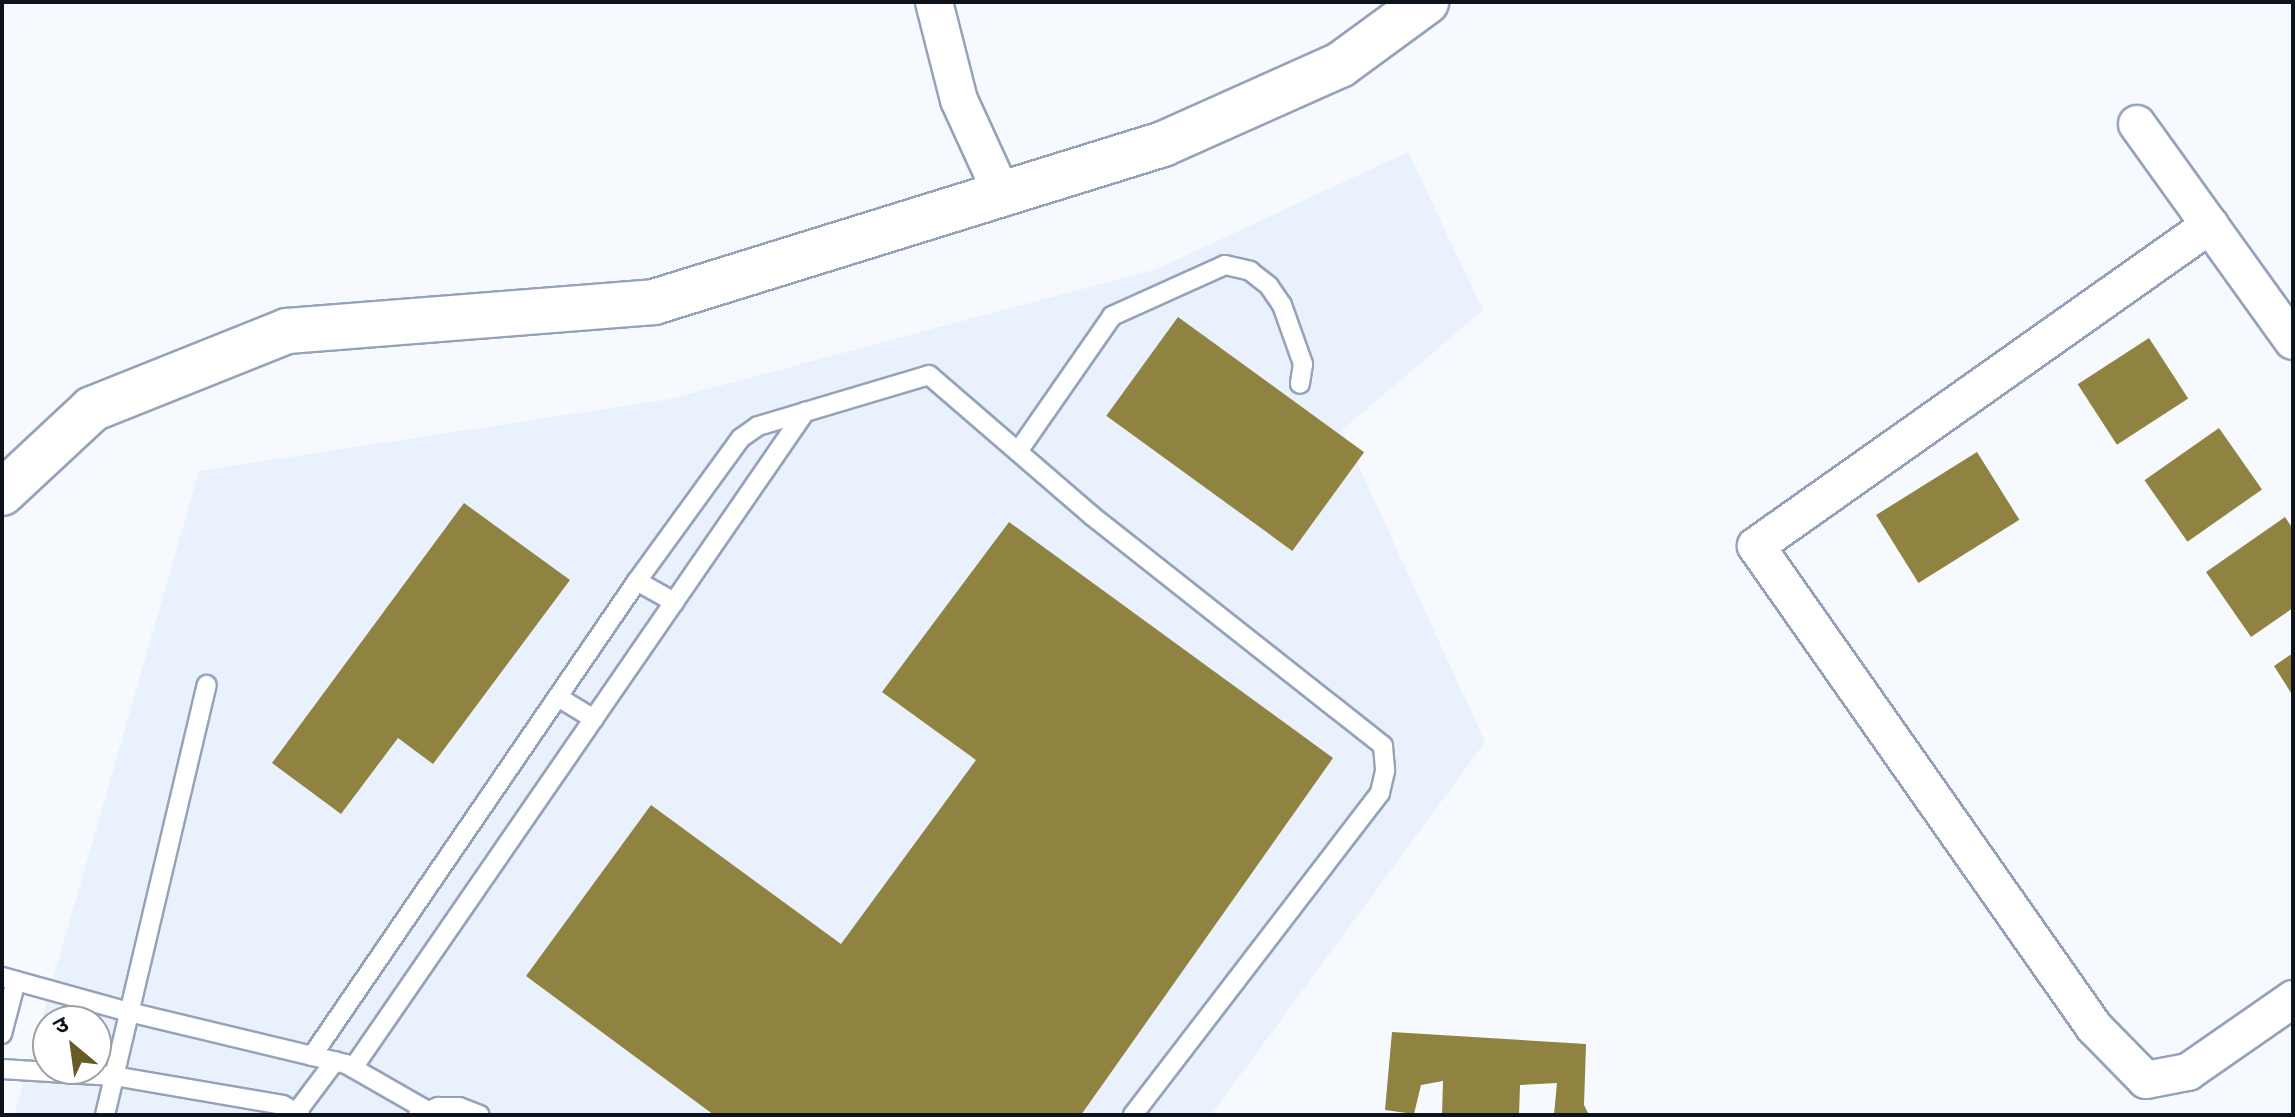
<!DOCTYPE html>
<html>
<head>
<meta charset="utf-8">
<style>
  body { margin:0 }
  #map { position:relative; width:2295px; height:1117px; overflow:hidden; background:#f6faff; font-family:"Nunito Sans","Noto Sans Devanagari",sans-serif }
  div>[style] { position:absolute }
  .built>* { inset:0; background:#e9f1fd }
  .building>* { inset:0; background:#908240; transform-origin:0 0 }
  .roads { filter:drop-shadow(2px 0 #94a3ba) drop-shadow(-2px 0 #94a3ba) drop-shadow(0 2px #94a3ba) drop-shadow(0 -2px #94a3ba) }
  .service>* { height:18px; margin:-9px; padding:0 9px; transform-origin:9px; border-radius:9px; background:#fff }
  .minor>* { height:36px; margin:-18px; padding:0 18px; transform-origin:18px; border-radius:18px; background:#fff }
  .tertiary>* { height:44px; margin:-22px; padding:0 22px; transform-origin:22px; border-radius:22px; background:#fff }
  span { translate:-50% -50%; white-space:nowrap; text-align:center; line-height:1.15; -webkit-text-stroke:6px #fff; paint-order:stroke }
  .frame { position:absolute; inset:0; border:4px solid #0d131b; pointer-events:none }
  .north { position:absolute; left:32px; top:1005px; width:80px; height:80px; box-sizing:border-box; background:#fff; border:2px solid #9ea1a4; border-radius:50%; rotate:331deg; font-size:22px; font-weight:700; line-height:32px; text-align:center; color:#0d131b }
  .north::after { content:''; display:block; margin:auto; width:28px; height:36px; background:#665b28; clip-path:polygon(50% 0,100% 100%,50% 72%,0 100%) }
</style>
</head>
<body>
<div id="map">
  <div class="built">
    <div style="clip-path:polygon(evenodd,1408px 152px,1483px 310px,1342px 430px,1485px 742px,1211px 1115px,14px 1115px,199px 471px,670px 399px,1157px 269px,1408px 152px,48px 1021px,96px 1021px,96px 1069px,48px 1069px,48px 1021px)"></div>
  </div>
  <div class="building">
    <div style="left:1178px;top:317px;width:230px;height:122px;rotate:36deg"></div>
    <div style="left:2149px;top:338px;width:72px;height:85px;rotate:57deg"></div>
    <div style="left:2219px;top:428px;width:75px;height:91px;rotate:55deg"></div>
    <div style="left:1977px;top:452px;width:80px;height:119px;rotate:58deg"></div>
    <div style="clip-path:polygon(464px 503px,570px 580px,433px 764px,398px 738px,341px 814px,272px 763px)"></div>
    <div style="clip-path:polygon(2285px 517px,2293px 529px,2293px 608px,2251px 637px,2206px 572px)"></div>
    <div style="clip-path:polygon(1009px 522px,1333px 758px,1081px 1115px,714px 1115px,526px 976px,651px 805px,841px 944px,976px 760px,882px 692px)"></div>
    <div style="clip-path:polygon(2293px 653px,2293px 696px,2274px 666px)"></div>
    <div style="clip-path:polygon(1392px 1032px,1586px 1044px,1584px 1105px,1589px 1115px,1554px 1115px,1557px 1083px,1520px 1085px,1519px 1115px,1442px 1115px,1443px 1081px,1421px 1085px,1414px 1114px,1385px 1110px)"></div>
  </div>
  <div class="roads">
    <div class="service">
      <div style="left:1019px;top:450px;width:163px;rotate:-55.2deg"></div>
      <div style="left:1112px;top:316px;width:124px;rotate:-24.3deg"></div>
      <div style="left:1225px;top:265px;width:26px;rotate:13deg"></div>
      <div style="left:1250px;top:271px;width:24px;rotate:38deg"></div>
      <div style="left:1269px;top:286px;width:23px;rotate:56deg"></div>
      <div style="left:1282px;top:305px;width:63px;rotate:70.4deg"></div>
      <div style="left:1303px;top:364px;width:20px;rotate:99deg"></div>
      <div style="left:637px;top:581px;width:43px;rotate:29.6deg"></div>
      <div style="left:558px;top:697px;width:42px;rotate:31.4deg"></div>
      <div style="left:2px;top:977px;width:132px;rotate:15.4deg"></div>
      <div style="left:129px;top:1012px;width:223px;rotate:13.5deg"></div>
      <div style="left:346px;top:1064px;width:95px;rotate:29.8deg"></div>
      <div style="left:2px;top:1034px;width:55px;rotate:-75.2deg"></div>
      <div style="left:312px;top:1056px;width:576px;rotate:-55.62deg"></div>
      <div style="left:637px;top:581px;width:177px;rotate:-54deg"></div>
      <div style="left:741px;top:438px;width:21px;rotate:-35deg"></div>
      <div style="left:758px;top:426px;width:49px;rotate:-16.6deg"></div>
      <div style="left:353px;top:1068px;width:797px;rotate:-55.43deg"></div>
      <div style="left:805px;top:412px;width:129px;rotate:-16.6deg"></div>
      <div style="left:929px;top:375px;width:214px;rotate:40.8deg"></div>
      <div style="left:1091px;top:515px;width:372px;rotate:38.3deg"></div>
      <div style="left:1383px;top:746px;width:25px;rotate:85deg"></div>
      <div style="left:1385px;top:771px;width:23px;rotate:103deg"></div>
      <div style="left:1380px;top:793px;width:406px;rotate:127.5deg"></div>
      <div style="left:2px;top:1069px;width:112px;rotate:3.6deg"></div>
      <div style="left:114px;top:1076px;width:171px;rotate:9.7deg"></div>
      <div style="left:283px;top:1105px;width:20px;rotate:30deg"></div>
      <div style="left:296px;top:1113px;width:65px;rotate:-53.1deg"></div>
      <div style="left:105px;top:1115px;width:442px;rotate:-76.7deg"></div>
      <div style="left:418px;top:1115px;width:22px;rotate:-22deg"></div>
      <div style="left:438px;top:1107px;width:21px"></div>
      <div style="left:459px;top:1107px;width:22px;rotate:21deg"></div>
    </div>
    <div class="minor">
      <div style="left:934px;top:2px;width:101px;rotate:75.7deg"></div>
      <div style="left:959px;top:100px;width:103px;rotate:65.4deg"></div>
      <div style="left:2137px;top:124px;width:267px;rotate:54.3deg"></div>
      <div style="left:2210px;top:225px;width:556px;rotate:144.74deg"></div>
      <div style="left:1756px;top:546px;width:588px;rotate:54.9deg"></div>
      <div style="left:2094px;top:1027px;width:74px;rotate:45.5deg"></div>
      <div style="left:2146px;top:1080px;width:43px;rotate:-10.8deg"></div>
      <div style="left:2188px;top:1072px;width:128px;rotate:-34.8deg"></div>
    </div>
    <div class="tertiary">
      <div style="left:2px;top:493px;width:123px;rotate:-43deg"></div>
      <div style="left:92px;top:409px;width:210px;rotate:-21.8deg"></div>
      <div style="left:287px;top:331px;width:368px;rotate:-4.5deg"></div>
      <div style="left:654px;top:302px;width:533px;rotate:-17.24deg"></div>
      <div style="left:1163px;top:144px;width:194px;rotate:-24.1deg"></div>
      <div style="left:1340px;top:65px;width:107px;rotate:-36.2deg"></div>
    </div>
  </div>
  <div class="frame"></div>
  <div class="north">उ</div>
</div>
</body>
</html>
